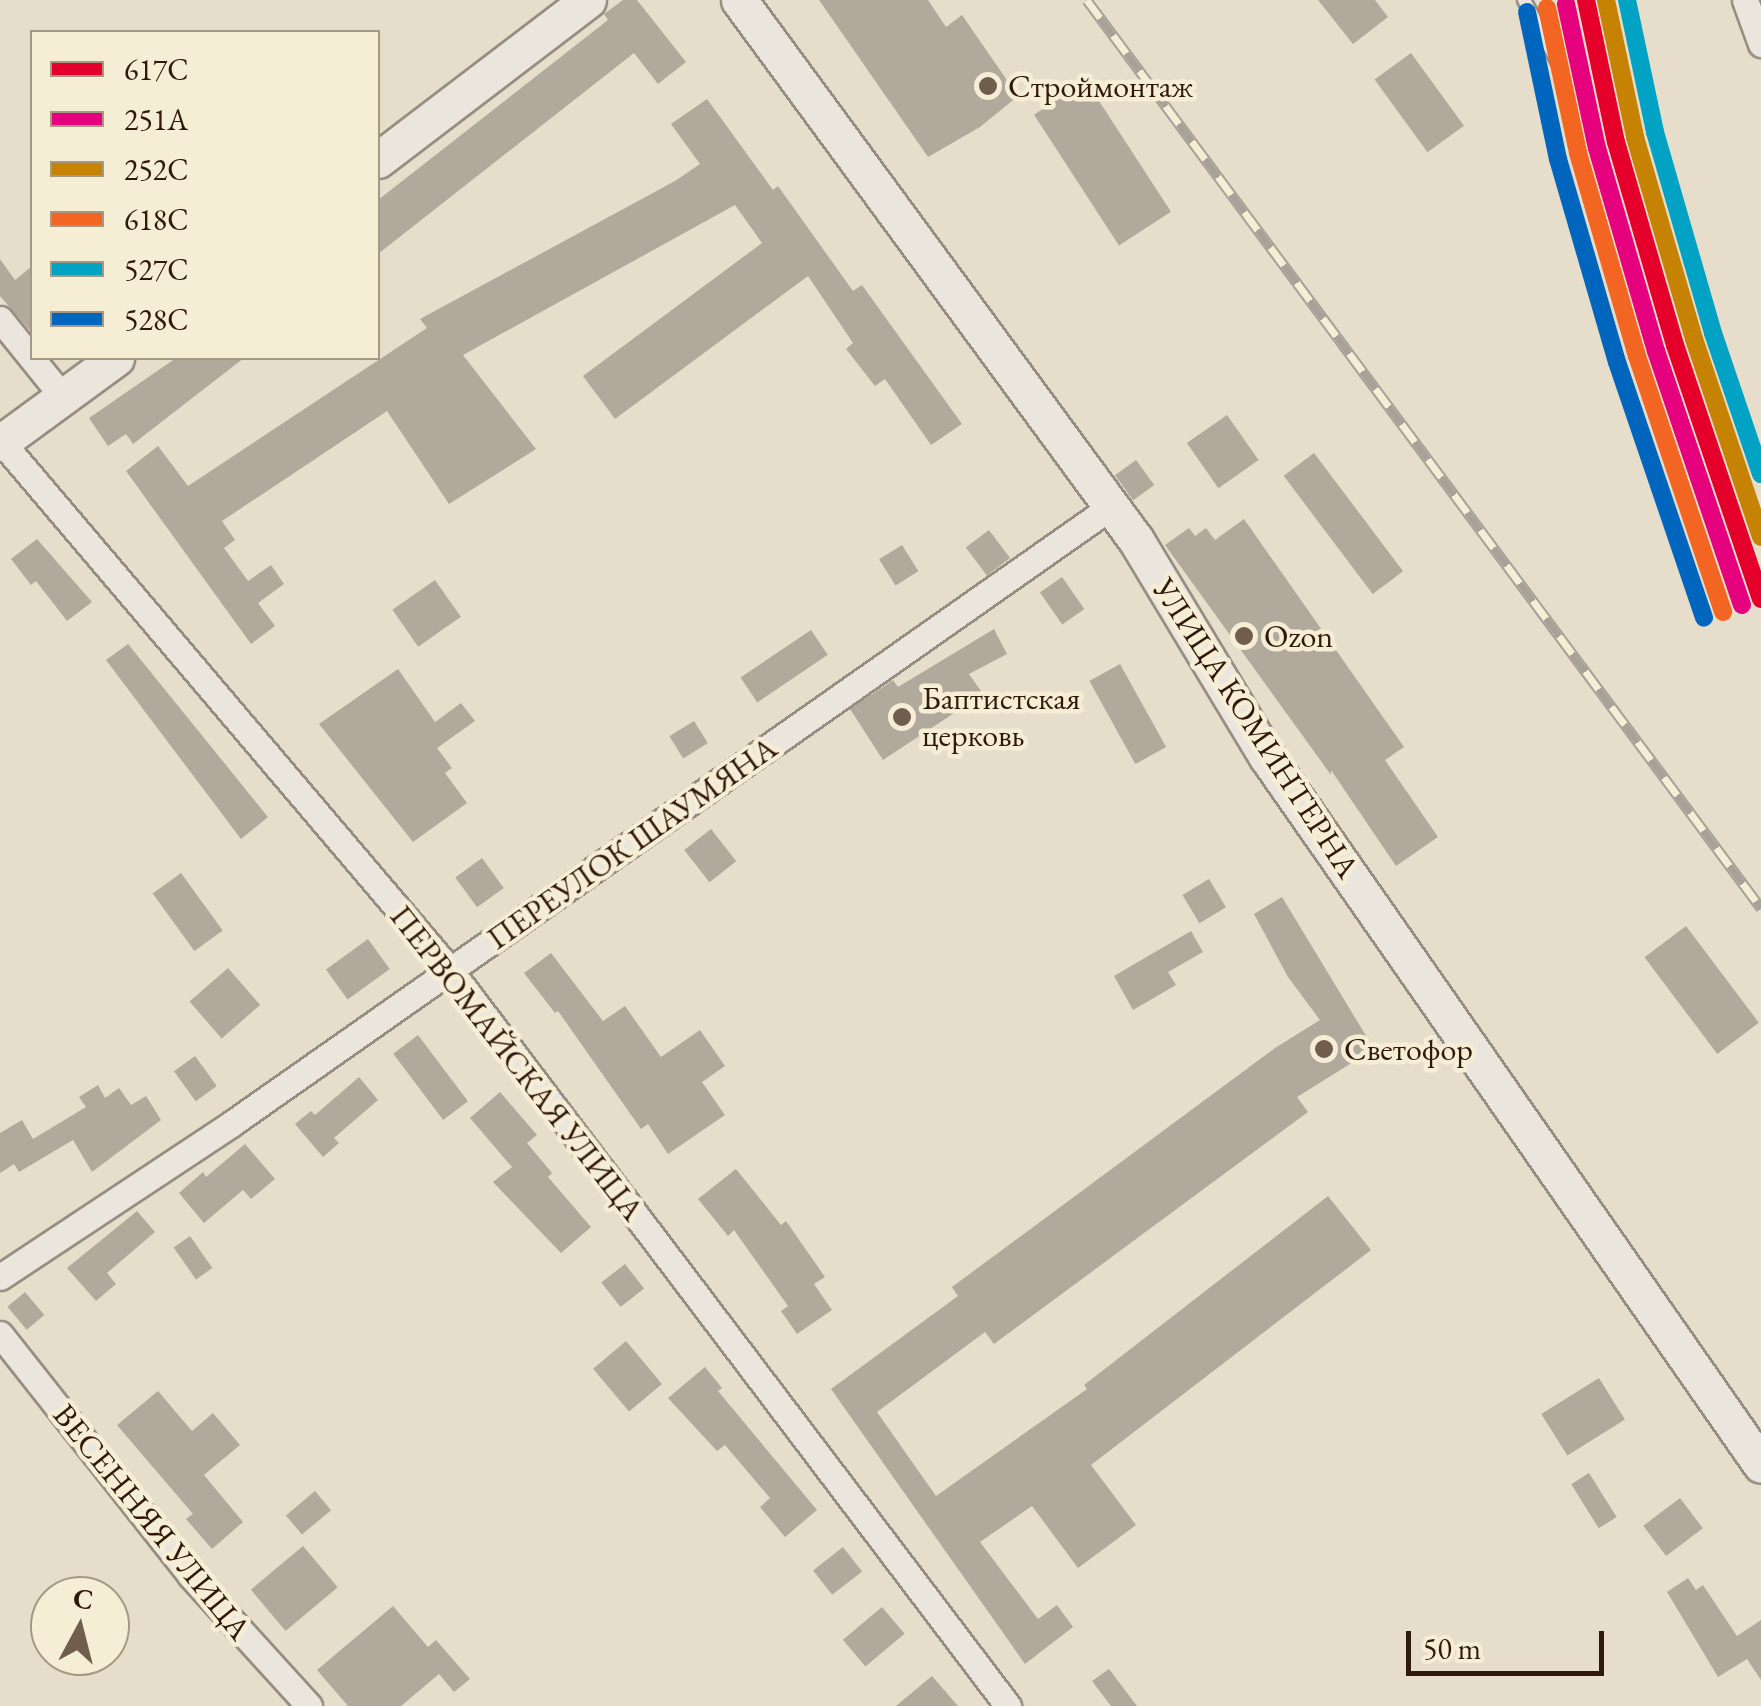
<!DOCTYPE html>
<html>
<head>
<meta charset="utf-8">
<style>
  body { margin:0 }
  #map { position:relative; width:1761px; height:1706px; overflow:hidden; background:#e6deca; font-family:"EB Garamond",serif }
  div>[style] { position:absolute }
  .building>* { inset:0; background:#b1aa9c; transform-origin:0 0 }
  .roads { filter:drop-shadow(2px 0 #958e81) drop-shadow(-2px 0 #958e81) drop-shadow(0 2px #958e81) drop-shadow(0 -2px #958e81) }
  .lane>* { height:12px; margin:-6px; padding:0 6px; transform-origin:6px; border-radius:6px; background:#eae6dd }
  .street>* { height:25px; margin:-12.5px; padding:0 12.5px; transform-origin:12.5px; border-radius:12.5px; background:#eae6dd }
  .secondary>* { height:35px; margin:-17.5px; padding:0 17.5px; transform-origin:17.5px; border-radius:17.5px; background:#eae6dd }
  .rail>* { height:11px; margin-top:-5.5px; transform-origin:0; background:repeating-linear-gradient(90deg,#f6edd5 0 22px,#a7a198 0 44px); box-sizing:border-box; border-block:2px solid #a7a198 }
  .rail-1>* { height:18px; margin:-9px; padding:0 9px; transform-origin:9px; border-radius:9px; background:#e4002b }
  .rail-2>* { height:18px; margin:-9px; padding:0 9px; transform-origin:9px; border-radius:9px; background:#e5007d }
  .rail-3>* { height:18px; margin:-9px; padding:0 9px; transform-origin:9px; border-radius:9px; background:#c58203 }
  .rail-4>* { height:18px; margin:-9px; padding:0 9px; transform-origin:9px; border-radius:9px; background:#f26522 }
  .rail-5>* { height:18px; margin:-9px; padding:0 9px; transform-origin:9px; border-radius:9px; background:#02a2c4 }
  .rail-6>* { height:18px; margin:-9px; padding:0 9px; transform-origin:9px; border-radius:9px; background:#0065bd }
  .dots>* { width:28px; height:28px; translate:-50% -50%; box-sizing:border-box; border:5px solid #f6edd5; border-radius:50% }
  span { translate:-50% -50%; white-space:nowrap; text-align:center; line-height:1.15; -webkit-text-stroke:9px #f6edd5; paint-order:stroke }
  .poi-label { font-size:32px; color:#30180b }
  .left { translate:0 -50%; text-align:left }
  .street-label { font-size:32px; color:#30180b }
  .legend { position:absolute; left:30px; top:30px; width:350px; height:330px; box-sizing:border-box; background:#f6edd5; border:2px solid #a79884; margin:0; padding:12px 18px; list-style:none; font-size:30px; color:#30180b }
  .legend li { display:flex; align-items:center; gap:20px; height:50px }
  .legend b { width:50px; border:2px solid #a79884 }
  .north { position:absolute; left:30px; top:1576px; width:100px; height:100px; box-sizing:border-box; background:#f6edd5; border:2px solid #a79884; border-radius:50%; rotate:7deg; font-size:28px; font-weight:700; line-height:40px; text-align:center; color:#30180b }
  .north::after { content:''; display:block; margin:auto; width:35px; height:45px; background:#705d4e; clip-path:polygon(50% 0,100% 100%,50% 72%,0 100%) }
  .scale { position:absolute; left:1406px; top:1631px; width:198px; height:45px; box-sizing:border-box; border:5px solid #30180b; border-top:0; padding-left:12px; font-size:30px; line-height:35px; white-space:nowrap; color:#30180b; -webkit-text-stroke:8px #f6edd5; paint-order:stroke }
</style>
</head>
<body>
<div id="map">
  <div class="building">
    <div style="clip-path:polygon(623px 0,637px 0,686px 62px,658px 84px,634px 53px,378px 254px,378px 200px,608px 20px,604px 14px)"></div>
    <div style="clip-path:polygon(819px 0,928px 0,946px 27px,962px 15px,1018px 96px,980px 127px,928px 157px)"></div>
    <div style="clip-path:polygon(1318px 0,1375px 0,1388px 17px,1353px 44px)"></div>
    <div style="left:1411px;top:53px;width:90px;height:45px;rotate:54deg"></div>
    <div style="left:1086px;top:81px;width:156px;height:62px;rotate:57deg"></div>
    <div style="clip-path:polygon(707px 99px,773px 190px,778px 186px,853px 291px,862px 285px,962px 424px,931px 445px,885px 379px,875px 386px,846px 349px,853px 343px,808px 276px,615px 419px,583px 376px,762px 243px,735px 205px,463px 355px,536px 449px,449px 504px,387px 411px,222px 521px,235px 540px,224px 548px,248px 581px,271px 565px,284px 584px,258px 603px,275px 626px,251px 644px,126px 471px,158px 446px,188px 486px,427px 328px,420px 319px,675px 181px,700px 164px,671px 124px)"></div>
    <div style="clip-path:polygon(0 259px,15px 280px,32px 266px,32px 333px,0 296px)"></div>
    <div style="clip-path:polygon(176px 358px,244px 358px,133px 444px,126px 434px,108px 446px,89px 418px)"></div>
    <div style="left:1227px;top:415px;width:55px;height:49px;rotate:55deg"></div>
    <div style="left:1314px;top:453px;width:148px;height:38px;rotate:53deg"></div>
    <div style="left:1136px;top:460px;width:31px;height:26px;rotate:54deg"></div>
    <div style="clip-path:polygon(1244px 519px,1404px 747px,1385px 760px,1438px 837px,1396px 866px,1331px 770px,1331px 775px,1165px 545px,1189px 528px,1195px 536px,1206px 528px,1215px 540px)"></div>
    <div style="left:989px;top:530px;width:35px;height:29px;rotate:53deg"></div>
    <div style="clip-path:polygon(37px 539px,92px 602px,67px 621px,36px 581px,31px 585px,11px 559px)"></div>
    <div style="left:902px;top:545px;width:31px;height:27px;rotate:58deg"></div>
    <div style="left:1062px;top:577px;width:39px;height:27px;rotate:55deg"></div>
    <div style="left:435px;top:580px;width:45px;height:52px;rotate:55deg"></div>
    <div style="clip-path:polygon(994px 629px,1007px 654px,969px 674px,983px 694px,883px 760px,850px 709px,893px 680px,898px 687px)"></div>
    <div style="left:811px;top:630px;width:30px;height:85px;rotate:56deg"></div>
    <div style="clip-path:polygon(128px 644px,268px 817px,241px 839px,106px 660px)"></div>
    <div style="left:1120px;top:664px;width:95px;height:35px;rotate:61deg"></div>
    <div style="clip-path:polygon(398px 669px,435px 722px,461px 703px,475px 721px,437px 748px,452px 768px,445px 773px,467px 803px,413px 842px,319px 724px)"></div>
    <div style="left:694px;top:721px;width:26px;height:29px;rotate:58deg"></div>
    <div style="left:711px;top:829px;width:41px;height:34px;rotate:52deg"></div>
    <div style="left:482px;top:858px;width:37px;height:33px;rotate:54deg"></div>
    <div style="left:181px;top:873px;width:71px;height:35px;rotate:54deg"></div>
    <div style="left:1209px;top:879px;width:33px;height:31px;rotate:59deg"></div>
    <div style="clip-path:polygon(1282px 897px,1374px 1049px,1297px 1097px,1308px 1112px,994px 1344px,985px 1332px,877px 1412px,936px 1496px,1087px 1389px,1084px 1385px,1328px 1196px,1371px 1250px,1091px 1465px,1136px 1525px,1078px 1568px,1032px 1506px,980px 1542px,1038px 1619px,1057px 1605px,1073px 1627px,1025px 1664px,831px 1389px,958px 1296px,952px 1287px,1275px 1048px,1320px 1020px,1288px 977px,1254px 914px)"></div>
    <div style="left:1686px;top:926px;width:121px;height:52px;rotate:53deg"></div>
    <div style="clip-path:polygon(1191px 931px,1203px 952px,1168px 972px,1176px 985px,1133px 1010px,1114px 976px)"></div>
    <div style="left:368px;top:939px;width:37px;height:52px;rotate:54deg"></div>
    <div style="clip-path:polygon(551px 953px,603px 1021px,625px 1006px,661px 1057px,700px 1030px,725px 1066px,702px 1082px,725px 1115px,668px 1154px,648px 1124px,641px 1129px,558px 1011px,555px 1013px,524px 973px)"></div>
    <div style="left:228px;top:968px;width:49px;height:51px;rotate:49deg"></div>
    <div style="left:418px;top:1035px;width:83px;height:31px;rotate:53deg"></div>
    <div style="left:195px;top:1056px;width:37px;height:26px;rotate:54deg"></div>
    <div style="clip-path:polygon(359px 1077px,378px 1100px,334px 1138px,339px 1143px,323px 1157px,295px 1124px,311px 1111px,315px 1115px)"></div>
    <div style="clip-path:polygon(98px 1085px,105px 1098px,119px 1088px,131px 1105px,146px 1096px,161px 1120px,92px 1172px,73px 1140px,19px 1172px,14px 1164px,0 1173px,0 1133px,22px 1120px,33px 1139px,86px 1107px,79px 1097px)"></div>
    <div style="clip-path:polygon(500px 1092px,537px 1135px,527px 1143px,552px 1173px,548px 1177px,591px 1227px,561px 1253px,493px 1182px,512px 1167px,470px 1118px)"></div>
    <div style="clip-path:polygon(245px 1144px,275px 1179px,251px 1199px,243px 1190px,204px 1223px,179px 1193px,203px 1172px,206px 1177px)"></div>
    <div style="clip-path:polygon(736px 1169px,781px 1225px,786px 1221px,825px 1277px,814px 1284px,832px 1310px,797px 1334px,781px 1311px,788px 1306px,734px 1230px,728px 1236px,698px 1199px)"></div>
    <div style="clip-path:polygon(137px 1211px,155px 1232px,107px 1273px,116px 1284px,96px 1301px,67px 1268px)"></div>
    <div style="left:190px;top:1236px;width:39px;height:20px;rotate:55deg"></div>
    <div style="left:625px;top:1264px;width:31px;height:30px;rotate:52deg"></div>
    <div style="left:25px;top:1292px;width:30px;height:23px;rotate:50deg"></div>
    <div style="left:626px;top:1341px;width:56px;height:43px;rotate:50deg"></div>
    <div style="clip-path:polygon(705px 1367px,722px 1388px,718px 1391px,817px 1510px,785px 1537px,760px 1507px,770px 1498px,725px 1445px,717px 1451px,668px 1398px)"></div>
    <div style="left:1599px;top:1378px;width:49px;height:68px;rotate:58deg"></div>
    <div style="clip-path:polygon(158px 1391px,192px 1431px,213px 1413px,240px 1445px,204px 1475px,243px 1522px,212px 1549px,186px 1519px,193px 1514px,117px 1425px)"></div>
    <div style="left:1589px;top:1473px;width:52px;height:21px;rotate:58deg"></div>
    <div style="left:315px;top:1491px;width:25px;height:38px;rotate:50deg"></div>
    <div style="left:1680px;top:1498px;width:38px;height:46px;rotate:53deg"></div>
    <div style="left:303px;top:1546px;width:54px;height:68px;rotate:50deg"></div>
    <div style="left:843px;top:1547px;width:31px;height:38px;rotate:52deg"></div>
    <div style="clip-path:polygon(1688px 1578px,1696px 1590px,1703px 1585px,1737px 1636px,1761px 1620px,1761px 1680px,1747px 1659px,1718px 1677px,1667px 1592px)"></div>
    <div style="clip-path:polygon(393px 1606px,428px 1647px,436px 1640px,470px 1679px,454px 1692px,439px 1674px,401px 1706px,348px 1706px,317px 1670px)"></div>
    <div style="left:882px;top:1607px;width:35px;height:51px;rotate:50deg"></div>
    <div style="clip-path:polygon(1109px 1669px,1137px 1706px,1111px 1706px,1092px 1681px)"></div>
    <div style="clip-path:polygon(932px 1676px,958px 1706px,896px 1706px)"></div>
  </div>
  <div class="roads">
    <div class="lane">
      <div style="left:1524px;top:0;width:75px;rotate:61.4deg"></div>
    </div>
    <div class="street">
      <div style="left:1745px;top:0;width:47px;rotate:70deg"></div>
      <div style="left:0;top:319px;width:100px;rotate:51.1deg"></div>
      <div style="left:0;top:440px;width:695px;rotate:49.67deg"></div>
      <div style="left:450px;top:970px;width:924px;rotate:52.83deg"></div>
      <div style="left:0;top:1277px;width:277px;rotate:-33.5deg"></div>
      <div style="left:231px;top:1124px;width:1076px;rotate:-35.05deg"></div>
      <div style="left:0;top:1334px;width:307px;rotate:51.7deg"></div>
      <div style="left:190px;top:1575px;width:177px;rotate:47.7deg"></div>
    </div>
    <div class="secondary">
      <div style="left:739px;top:0;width:670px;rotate:53.68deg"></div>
      <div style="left:1136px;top:540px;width:253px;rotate:58.9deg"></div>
      <div style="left:1267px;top:757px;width:863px;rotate:55.09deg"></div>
      <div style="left:378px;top:160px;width:264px;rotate:-37.3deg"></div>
      <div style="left:0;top:443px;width:144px;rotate:-36.2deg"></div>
    </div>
  </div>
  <div class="rail">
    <div style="left:1087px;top:0;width:1131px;rotate:53.41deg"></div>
  </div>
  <div class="rail-1">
    <div style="left:1586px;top:0;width:145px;rotate:78.1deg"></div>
    <div style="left:1616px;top:142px;width:211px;rotate:73.8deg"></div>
    <div style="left:1675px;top:345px;width:268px;rotate:71.3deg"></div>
  </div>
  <div class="rail-2">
    <div style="left:1566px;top:4px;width:147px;rotate:77.9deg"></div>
    <div style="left:1597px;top:148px;width:211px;rotate:73.8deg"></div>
    <div style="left:1656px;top:351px;width:268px;rotate:71.3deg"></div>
  </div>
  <div class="rail-3">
    <div style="left:1606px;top:0;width:140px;rotate:78deg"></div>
    <div style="left:1635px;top:137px;width:210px;rotate:73.7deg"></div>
    <div style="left:1694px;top:339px;width:209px;rotate:71.3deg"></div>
  </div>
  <div class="rail-4">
    <div style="left:1547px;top:8px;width:148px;rotate:77.9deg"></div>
    <div style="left:1578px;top:153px;width:211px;rotate:73.8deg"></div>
    <div style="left:1637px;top:356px;width:270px;rotate:71.4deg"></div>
  </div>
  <div class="rail-5">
    <div style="left:1627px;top:0;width:135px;rotate:78deg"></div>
    <div style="left:1655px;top:132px;width:209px;rotate:73.9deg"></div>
    <div style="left:1713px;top:333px;width:149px;rotate:71.2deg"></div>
  </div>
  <div class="rail-6">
    <div style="left:1527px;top:12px;width:150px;rotate:78.1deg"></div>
    <div style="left:1558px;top:159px;width:211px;rotate:73.8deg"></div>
    <div style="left:1617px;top:362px;width:270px;rotate:71.2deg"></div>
  </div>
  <div class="dots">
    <div style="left:988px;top:86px;background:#705d4e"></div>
    <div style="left:1244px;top:636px;background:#705d4e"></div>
    <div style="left:902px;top:717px;background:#705d4e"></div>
    <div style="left:1324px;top:1049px;background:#705d4e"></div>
  </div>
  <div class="poi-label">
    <span class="left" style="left:1008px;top:86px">Строймонтаж</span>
    <span class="left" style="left:1264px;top:636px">Ozon</span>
    <span class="left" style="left:922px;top:717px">Баптистская<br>церковь</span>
    <span class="left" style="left:1344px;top:1049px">Светофор</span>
  </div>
  <div class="street-label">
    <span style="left:1256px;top:728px;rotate:57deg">УЛИЦА КОМИНТЕРНА</span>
    <span style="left:632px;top:843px;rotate:-35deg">ПЕРЕУЛОК ШАУМЯНА</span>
    <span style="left:517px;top:1063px;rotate:52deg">ПЕРВОМАЙСКАЯ УЛИЦА</span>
    <span style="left:152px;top:1522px;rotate:51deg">ВЕСЕННЯЯ УЛИЦА</span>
  </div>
  <ul class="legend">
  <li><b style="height:12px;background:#e4002b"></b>617C</li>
  <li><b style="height:12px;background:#e5007d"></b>251А</li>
  <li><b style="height:12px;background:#c58203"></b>252С</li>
  <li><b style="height:12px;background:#f26522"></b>618С</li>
  <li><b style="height:12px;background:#02a2c4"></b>527С</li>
  <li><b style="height:12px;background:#0065bd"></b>528С</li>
  </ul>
  <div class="north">С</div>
  <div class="scale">50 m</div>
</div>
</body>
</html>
